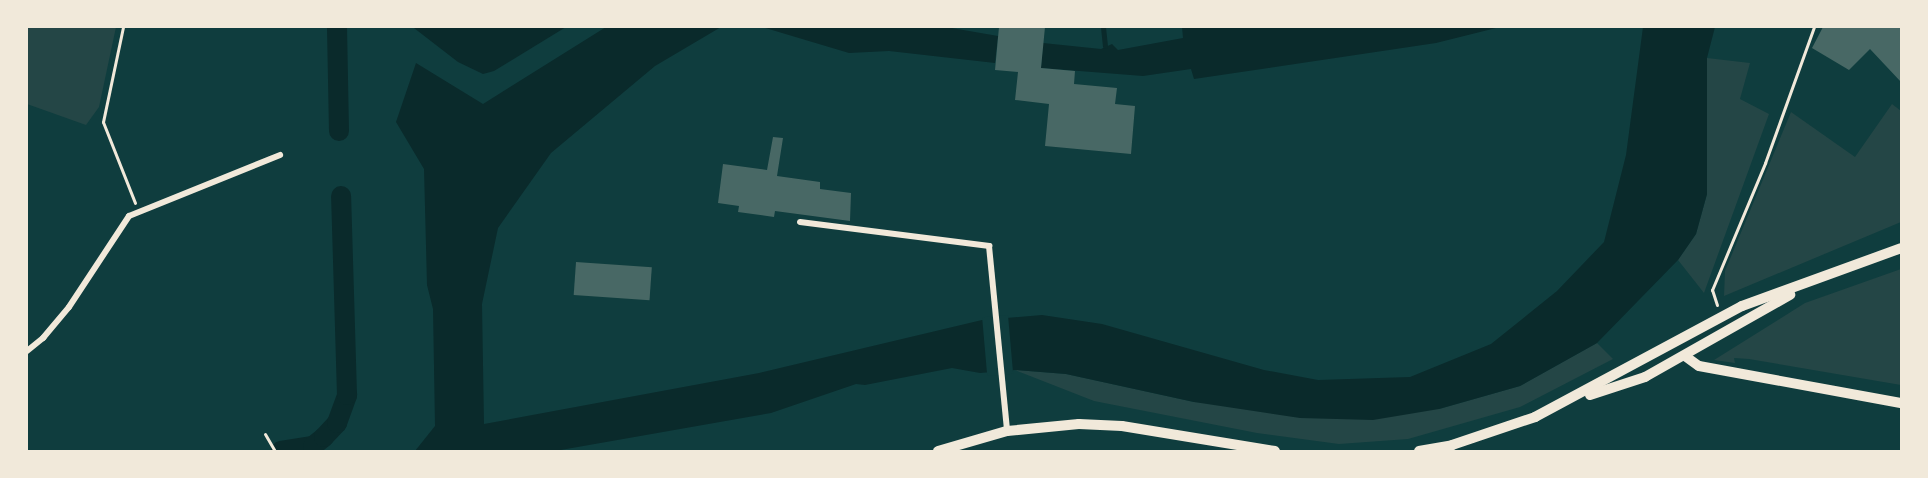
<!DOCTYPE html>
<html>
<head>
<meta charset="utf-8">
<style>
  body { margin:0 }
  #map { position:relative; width:1928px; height:478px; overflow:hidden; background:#0f3d3e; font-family:Overpass,sans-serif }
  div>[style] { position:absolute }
  .green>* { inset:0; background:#244646 }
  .water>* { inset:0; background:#0a2a2b }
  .pier>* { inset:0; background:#0f3d3e; transform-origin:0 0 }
  .stream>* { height:5px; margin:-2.5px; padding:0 2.5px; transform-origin:2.5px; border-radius:2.5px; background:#0a2a2b }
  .canal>* { height:20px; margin:-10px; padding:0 10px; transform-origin:10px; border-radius:10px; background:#0a2a2b }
  .building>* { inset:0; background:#486865; transform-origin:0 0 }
  .path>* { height:3px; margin:-1.5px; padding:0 1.5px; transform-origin:1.5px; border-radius:1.5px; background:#f1e9da }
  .minor>* { height:6px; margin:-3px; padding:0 3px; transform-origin:3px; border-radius:3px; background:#f1e9da }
  .tertiary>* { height:10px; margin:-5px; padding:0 5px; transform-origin:5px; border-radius:5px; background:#f1e9da }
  span { translate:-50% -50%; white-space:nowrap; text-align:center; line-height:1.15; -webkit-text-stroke:6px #f1e9da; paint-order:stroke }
  .frame { position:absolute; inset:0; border:28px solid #f1e9da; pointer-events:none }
</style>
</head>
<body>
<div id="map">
  <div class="green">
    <div style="clip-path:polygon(27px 27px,116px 27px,99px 107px,86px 125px,27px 104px)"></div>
    <div style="clip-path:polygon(1707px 58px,1750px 63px,1740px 99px,1769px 114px,1704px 293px,1678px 260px,1696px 234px,1707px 194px)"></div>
    <div style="clip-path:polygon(1892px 104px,1901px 111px,1901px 222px,1724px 296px,1725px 271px,1791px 112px,1855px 157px)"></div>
    <div style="clip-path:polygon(1901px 269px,1901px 385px,1749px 359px,1734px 358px,1735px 363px,1714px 360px,1805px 303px)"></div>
    <div style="clip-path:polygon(1597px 343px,1613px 359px,1520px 407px,1408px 439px,1339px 444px,1257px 433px,1094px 401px,1015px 370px,1066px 374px,1194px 402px,1439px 409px,1520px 386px)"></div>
  </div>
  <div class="water">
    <div style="clip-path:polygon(566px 27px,494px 71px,483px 74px,458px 62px,414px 28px)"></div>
    <div style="clip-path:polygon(606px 27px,721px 27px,655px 66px,551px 153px,498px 228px,482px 304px,484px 424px,759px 373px,982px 320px,1042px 315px,1102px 324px,1264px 370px,1318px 380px,1410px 377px,1491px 344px,1557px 291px,1604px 242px,1626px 155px,1643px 27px,1715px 27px,1707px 58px,1707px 194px,1696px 234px,1678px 260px,1597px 343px,1520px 386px,1439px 409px,1373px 420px,1300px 418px,1194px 402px,1066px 374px,1015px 370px,980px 373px,952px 368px,865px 385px,856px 384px,771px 413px,555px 451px,415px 451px,435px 426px,433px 309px,427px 285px,424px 169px,396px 122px,416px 63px,483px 104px)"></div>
    <div style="clip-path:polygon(762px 27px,946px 27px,998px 36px,995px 63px,889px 51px,849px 53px)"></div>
    <div style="clip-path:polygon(1182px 27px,1500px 27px,1436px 43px,1194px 79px,1191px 69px,1143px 76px,1041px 68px,1043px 43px,1101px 49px,1112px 44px,1118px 50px,1183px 38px)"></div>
  </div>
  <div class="pier">
    <div style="left:1008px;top:315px;width:59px;height:26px;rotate:85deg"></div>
  </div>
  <div class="stream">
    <div style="left:1103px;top:27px;width:19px;rotate:84deg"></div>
  </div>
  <div class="canal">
    <div style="left:337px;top:27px;width:104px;rotate:88.9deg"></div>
    <div style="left:281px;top:451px;width:32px;rotate:-9deg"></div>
    <div style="left:313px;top:446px;width:14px;rotate:-39deg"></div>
    <div style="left:324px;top:437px;width:19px;rotate:-47deg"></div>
    <div style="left:337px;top:423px;width:30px;rotate:-70deg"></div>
    <div style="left:347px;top:395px;width:199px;rotate:-91.7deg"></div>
  </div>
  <div class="building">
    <div style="clip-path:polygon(999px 27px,1045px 27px,1041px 68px,1075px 71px,1074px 84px,1117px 88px,1115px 104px,1135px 106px,1131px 154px,1045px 146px,1049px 104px,1015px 100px,1018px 72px,995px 70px)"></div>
    <div style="clip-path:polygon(1823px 27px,1901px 27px,1901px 82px,1870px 49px,1849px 70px,1812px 48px)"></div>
    <div style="clip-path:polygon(773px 137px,783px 138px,777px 176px,820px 182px,820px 189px,851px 193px,850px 221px,775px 211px,774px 217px,738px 212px,739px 206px,718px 203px,723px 164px,767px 170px)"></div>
    <div style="left:576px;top:262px;width:76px;height:33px;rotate:4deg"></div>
  </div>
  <div class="path">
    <div style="left:123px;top:27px;width:97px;rotate:101.9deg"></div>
    <div style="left:103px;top:122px;width:87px;rotate:68.4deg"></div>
    <div style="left:1717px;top:305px;width:16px;rotate:-108deg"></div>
    <div style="left:1712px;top:290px;width:138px;rotate:-67.3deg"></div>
    <div style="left:1765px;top:163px;width:145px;rotate:-70.2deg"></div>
    <div style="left:265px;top:434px;width:20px;rotate:60deg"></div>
  </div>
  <div class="minor">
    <div style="left:800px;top:222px;width:191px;rotate:7.2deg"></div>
    <div style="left:989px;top:246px;width:186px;rotate:84.4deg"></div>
    <div style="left:27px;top:351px;width:21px;rotate:-39deg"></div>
    <div style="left:43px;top:338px;width:40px;rotate:-50deg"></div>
    <div style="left:69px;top:307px;width:109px;rotate:-56.6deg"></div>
    <div style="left:129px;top:216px;width:163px;rotate:-22deg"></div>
  </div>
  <div class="tertiary">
    <div style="left:1685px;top:356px;width:17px;rotate:36deg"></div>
    <div style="left:1699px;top:366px;width:205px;rotate:10.4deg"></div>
    <div style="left:1590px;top:395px;width:58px;rotate:-18.1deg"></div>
    <div style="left:1645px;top:377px;width:167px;rotate:-29.5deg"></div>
    <div style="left:938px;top:451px;width:72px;rotate:-16.2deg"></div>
    <div style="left:1007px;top:431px;width:72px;rotate:-5.6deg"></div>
    <div style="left:1079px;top:424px;width:43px;rotate:2.7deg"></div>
    <div style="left:1122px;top:426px;width:155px;rotate:9.3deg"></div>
    <div style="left:1419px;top:451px;width:34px;rotate:-10deg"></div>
    <div style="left:1452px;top:445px;width:88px;rotate:-18.6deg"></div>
    <div style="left:1535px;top:417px;width:235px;rotate:-28.2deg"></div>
    <div style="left:1742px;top:306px;width:169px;rotate:-20deg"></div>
  </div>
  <div class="frame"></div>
</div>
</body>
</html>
